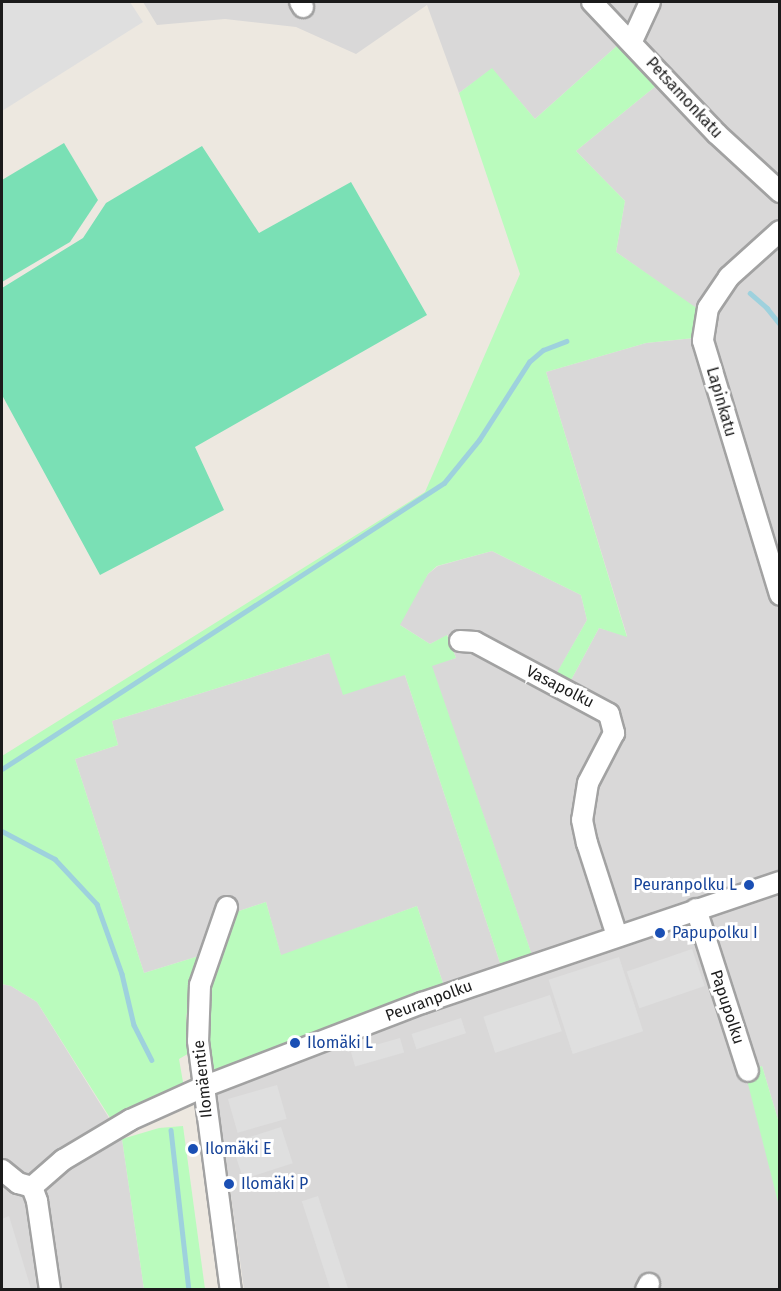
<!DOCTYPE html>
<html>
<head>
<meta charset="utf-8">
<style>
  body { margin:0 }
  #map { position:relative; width:781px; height:1291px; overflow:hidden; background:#ede8e0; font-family:"Fira Sans",sans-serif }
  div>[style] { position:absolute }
  .residential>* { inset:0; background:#d9d8d8 }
  .park>* { inset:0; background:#bafbbd }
  .pitch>* { inset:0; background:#7ae0b5 }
  .parking>* { inset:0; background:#dfdfdf; transform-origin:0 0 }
  .stream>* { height:4.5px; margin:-2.25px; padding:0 2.25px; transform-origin:2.25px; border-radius:2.25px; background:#9ed1dd }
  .roads { filter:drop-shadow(2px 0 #a2a2a2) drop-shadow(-2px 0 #a2a2a2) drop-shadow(0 2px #a2a2a2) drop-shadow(0 -2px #a2a2a2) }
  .minor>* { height:20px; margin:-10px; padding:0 10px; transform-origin:10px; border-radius:10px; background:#fff }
  .dots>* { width:16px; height:16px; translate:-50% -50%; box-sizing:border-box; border:3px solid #fff; border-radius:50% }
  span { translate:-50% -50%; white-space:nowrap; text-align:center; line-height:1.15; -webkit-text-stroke:6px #fff; paint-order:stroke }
  .street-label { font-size:16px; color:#1b1b1b }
  .transit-label { font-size:16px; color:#164399 }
  .right { translate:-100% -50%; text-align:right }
  .left { translate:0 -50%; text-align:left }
  .frame { position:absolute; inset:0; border:3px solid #1b1b1b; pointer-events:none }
</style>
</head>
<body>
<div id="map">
  <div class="residential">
    <div style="clip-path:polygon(143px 2px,779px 2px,779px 1123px,762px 1066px,748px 1071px,779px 1203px,779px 1289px,244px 1289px,215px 1082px,535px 964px,431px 665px,456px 658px,448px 635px,430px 644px,397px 623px,428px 574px,438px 566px,492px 551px,581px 595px,587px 620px,556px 675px,570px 682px,599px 628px,627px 636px,546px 372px,646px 343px,694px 338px,698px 310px,616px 252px,625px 201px,576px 151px,657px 85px,619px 44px,535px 119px,492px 69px,459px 93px,427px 5px,356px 54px,296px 27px,225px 19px,157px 25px)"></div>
    <div style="clip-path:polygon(329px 653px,405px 675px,502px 969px,445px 989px,417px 906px,281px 956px,266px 902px,233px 913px,199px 956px,144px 973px,75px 759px,118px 745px,112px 721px)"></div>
    <div style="clip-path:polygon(2px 984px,11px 986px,37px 1002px,122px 1139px,144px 1289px,2px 1290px)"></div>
  </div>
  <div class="park">
    <div style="clip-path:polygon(619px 44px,657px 85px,576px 151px,625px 201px,616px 252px,698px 309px,694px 338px,646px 343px,546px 372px,627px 637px,599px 628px,570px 682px,555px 676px,587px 620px,581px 595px,492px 551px,437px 566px,428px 574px,400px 625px,430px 644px,447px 635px,456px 658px,432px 666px,533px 958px,502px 969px,405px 675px,343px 695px,329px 653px,112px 721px,118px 745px,75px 759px,144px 973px,199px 956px,186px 1017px,191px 1052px,179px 1059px,184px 1088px,112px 1121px,37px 1002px,11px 986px,2px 984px,2px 756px,425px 492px,520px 274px,459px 93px,492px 68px,535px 119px)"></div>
    <div style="clip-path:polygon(266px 902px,281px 955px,417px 906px,445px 989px,213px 1076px,204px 1010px,233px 913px)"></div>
    <div style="clip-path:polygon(762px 1066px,779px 1123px,779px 1206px,745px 1072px)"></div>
    <div style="clip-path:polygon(183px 1126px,205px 1289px,144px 1289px,122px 1139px,159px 1128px)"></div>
  </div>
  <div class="pitch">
    <div style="clip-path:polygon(64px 143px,98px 200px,70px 242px,2px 282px,2px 180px)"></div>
    <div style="clip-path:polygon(202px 146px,259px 233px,351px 182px,427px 315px,195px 447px,224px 510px,100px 575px,2px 395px,2px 288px,83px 238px,106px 203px)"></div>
  </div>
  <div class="parking">
    <div style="clip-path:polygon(3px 2px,130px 2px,143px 22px,2px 111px)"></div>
    <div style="left:692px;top:949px;width:39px;height:69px;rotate:71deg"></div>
    <div style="left:619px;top:957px;width:78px;height:74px;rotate:72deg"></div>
    <div style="left:550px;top:995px;width:38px;height:70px;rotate:72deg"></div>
    <div style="left:461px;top:1018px;width:16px;height:52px;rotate:72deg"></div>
    <div style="left:400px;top:1038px;width:15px;height:51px;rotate:74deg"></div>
    <div style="left:277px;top:1085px;width:35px;height:51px;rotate:74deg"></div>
    <div style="left:281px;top:1127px;width:38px;height:52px;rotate:72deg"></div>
    <div style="left:318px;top:1196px;width:98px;height:17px;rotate:72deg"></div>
    <div style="clip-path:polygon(9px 1216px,31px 1289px,2px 1289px,2px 1219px)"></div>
  </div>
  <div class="stream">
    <div style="left:750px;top:293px;width:23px;rotate:41deg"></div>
    <div style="left:767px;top:308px;width:21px;rotate:51deg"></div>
    <div style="left:2px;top:769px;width:526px;rotate:-32.91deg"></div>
    <div style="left:444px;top:483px;width:55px;rotate:-50.9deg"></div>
    <div style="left:479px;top:440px;width:93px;rotate:-57.3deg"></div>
    <div style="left:529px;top:362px;width:18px;rotate:-41deg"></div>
    <div style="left:543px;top:350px;width:25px;rotate:-21deg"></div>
    <div style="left:2px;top:831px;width:60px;rotate:27.8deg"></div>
    <div style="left:55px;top:859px;width:62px;rotate:47deg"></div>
    <div style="left:97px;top:904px;width:74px;rotate:70.3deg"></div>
    <div style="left:122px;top:974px;width:52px;rotate:76.8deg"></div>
    <div style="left:134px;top:1025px;width:39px;rotate:63deg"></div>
    <div style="left:171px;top:1130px;width:161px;rotate:83.6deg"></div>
  </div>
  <div class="roads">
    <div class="minor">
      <div style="left:300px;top:2px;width:6px;rotate:59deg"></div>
      <div style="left:592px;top:2px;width:182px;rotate:46.6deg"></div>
      <div style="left:717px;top:134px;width:86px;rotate:42.6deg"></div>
      <div style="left:632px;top:41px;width:43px;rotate:-65.2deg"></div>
      <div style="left:780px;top:231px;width:69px;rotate:138deg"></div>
      <div style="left:729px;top:277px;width:37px;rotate:124deg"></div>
      <div style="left:708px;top:308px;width:33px;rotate:99deg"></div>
      <div style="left:703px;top:341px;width:265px;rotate:73.1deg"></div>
      <div style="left:460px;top:641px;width:15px;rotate:4deg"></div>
      <div style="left:475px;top:642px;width:152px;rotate:28.2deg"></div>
      <div style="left:609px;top:714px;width:20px;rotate:75deg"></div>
      <div style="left:614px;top:733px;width:56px;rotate:117.5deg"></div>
      <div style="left:588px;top:783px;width:37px;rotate:99deg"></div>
      <div style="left:582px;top:820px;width:24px;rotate:78deg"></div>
      <div style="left:587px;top:843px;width:98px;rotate:72.1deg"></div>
      <div style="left:227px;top:907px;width:83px;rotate:109.1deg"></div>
      <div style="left:200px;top:985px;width:56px;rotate:92deg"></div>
      <div style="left:198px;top:1041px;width:251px;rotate:82.5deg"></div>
      <div style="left:696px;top:909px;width:170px;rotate:72.2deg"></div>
      <div style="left:2px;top:1170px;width:21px;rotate:39deg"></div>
      <div style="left:18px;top:1183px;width:15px;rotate:16deg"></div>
      <div style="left:32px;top:1187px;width:15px;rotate:70deg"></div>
      <div style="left:37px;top:1201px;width:90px;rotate:81.7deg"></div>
      <div style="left:32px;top:1187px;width:41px;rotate:-41.1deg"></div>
      <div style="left:63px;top:1160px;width:78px;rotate:-30.8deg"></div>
      <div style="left:130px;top:1120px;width:80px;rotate:-24.3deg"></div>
      <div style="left:203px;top:1087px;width:235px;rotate:-21deg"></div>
      <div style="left:422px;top:1003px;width:378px;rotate:-18.7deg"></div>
      <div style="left:646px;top:1290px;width:7px;rotate:-63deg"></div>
    </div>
  </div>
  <div class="dots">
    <div style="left:749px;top:885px;background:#1a4fb4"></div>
    <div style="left:660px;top:933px;background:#1a4fb4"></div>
    <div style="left:295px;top:1043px;background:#1a4fb4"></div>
    <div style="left:193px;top:1149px;background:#1a4fb4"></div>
    <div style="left:229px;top:1184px;background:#1a4fb4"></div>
  </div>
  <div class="street-label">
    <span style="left:684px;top:98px;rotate:47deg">Petsamonkatu</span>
    <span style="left:721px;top:402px;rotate:74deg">Lapinkatu</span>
    <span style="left:560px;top:687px;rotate:27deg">Vasapolku</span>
    <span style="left:429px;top:1001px;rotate:-20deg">Peuranpolku</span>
    <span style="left:727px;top:1007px;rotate:72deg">Papupolku</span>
    <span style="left:203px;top:1079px;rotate:-96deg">Ilomäentie</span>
  </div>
  <div class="transit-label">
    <span class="right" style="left:737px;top:885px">Peuranpolku L</span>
    <span class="left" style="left:672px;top:933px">Papupolku I</span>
    <span class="left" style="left:307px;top:1043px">Ilomäki L</span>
    <span class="left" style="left:205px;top:1149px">Ilomäki E</span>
    <span class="left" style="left:241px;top:1184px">Ilomäki P</span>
  </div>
  <div class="frame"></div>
</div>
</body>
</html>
